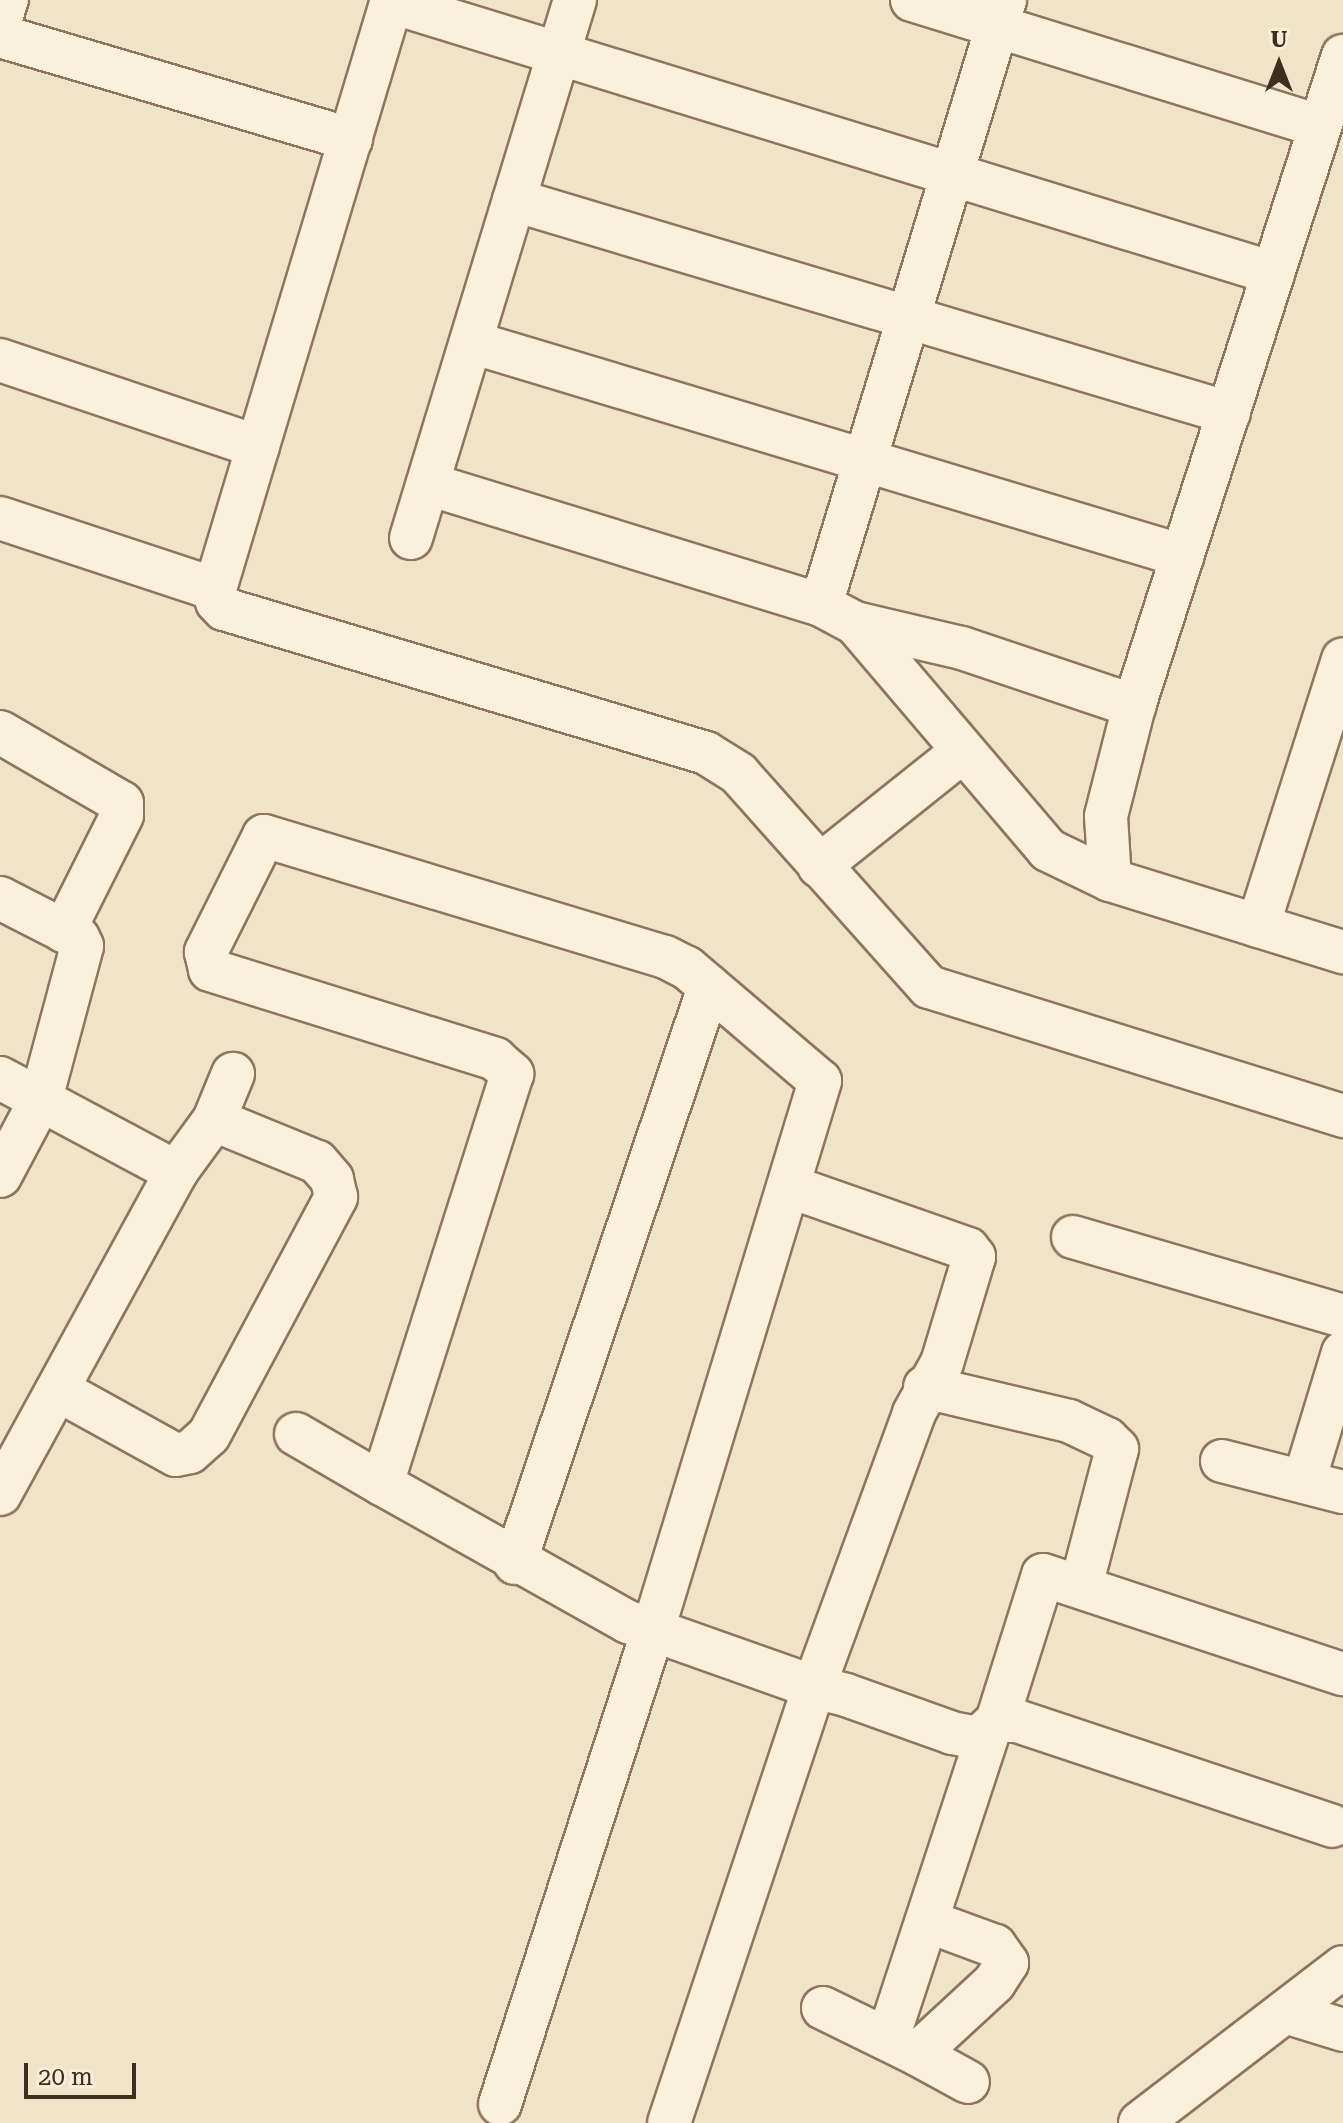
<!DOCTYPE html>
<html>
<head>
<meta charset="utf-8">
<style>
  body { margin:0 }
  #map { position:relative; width:1343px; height:2123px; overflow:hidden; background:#f0e4c8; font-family:"Roboto Serif",serif }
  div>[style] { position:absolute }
  .roads { filter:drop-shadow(2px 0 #8d765c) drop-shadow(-2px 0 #8d765c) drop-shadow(0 2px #8d765c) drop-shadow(0 -2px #8d765c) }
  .street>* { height:42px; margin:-21px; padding:0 21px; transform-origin:21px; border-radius:21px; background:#faf1dc }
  span { translate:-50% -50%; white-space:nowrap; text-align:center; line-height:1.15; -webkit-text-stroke:7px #f7eed8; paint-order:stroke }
  .north { position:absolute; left:1239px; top:24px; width:80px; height:80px; -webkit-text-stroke:6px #f7eed8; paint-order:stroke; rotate:0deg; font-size:22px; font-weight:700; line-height:32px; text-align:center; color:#3d2e20 }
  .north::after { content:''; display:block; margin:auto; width:28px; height:36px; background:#3d2e20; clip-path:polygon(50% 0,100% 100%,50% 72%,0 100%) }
  .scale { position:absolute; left:24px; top:2063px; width:112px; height:36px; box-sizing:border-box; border:4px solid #3d2e20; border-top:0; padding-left:10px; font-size:24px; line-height:28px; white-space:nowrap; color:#3d2e20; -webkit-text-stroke:6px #f7eed8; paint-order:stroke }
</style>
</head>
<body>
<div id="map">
  <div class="roads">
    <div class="street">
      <div style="left:392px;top:0;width:615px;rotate:106.73deg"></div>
      <div style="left:215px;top:589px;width:13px;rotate:81deg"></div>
      <div style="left:217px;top:602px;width:10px;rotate:45deg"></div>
      <div style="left:224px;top:609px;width:503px;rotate:16.63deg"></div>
      <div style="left:706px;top:753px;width:39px;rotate:32deg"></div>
      <div style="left:739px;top:774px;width:285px;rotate:48.3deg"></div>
      <div style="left:929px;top:987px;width:434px;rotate:17.3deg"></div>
      <div style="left:912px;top:0;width:427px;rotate:17.2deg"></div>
      <div style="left:391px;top:2px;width:923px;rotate:17.08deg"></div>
      <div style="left:0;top:21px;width:22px;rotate:-72deg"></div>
      <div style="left:0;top:36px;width:366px;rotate:16.4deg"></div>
      <div style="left:514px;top:200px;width:746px;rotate:16.59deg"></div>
      <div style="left:471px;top:342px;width:743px;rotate:16.73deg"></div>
      <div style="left:0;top:360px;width:272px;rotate:18.6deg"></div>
      <div style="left:428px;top:484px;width:411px;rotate:17.1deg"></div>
      <div style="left:821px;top:605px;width:38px;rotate:28deg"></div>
      <div style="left:855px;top:623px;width:110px;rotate:13.2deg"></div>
      <div style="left:962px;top:648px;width:182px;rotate:18.6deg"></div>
      <div style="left:0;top:518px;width:226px;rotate:18.3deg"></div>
      <div style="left:411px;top:538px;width:562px;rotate:-73.05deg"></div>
      <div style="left:821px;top:605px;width:632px;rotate:-73.08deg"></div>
      <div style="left:855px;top:623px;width:298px;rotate:49.6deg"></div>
      <div style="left:1048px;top:850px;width:69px;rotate:25.8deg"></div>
      <div style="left:1110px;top:880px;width:64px;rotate:-93.6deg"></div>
      <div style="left:1106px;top:816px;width:114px;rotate:-75.7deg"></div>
      <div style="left:1134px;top:706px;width:683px;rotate:-72.18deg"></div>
      <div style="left:0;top:732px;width:141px;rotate:30.2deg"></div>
      <div style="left:122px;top:803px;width:12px;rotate:90deg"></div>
      <div style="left:122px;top:815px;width:130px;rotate:116.6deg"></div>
      <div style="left:819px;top:866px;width:183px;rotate:-38.6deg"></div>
      <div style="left:1110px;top:880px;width:244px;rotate:17.2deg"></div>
      <div style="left:0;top:898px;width:88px;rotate:27.1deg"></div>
      <div style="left:78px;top:938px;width:9px;rotate:63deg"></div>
      <div style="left:82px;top:946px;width:158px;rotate:105deg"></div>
      <div style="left:41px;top:1099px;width:87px;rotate:118deg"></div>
      <div style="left:1258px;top:926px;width:280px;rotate:-72.3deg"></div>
      <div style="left:0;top:1078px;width:200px;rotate:28.1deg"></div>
      <div style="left:1073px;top:1237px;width:281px;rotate:16.3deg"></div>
      <div style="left:925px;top:1387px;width:148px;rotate:13.3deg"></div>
      <div style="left:1069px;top:1421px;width:42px;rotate:25.3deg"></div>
      <div style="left:1107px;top:1439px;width:14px;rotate:45deg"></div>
      <div style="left:1117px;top:1449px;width:142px;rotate:104.7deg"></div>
      <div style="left:60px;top:1391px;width:132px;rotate:28.9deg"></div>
      <div style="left:176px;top:1455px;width:14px;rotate:-12deg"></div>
      <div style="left:190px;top:1452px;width:25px;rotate:-42deg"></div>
      <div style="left:209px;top:1435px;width:270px;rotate:-61.9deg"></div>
      <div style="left:336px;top:1197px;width:18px;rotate:-103deg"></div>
      <div style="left:332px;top:1179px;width:23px;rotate:-131deg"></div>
      <div style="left:317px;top:1162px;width:111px;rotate:-157.8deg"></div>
      <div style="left:296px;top:1434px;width:99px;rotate:30.2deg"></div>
      <div style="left:1222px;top:1461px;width:125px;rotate:14.4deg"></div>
      <div style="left:1304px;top:1481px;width:134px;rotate:-73.1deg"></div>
      <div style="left:0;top:1494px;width:367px;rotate:-61.3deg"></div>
      <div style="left:176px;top:1172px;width:64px;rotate:-53.8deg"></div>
      <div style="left:214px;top:1120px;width:50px;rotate:-67.6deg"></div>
      <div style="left:515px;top:1563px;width:608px;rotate:-71.39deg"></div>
      <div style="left:997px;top:1721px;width:153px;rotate:-72.5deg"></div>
      <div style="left:1043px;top:1575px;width:316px;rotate:18.3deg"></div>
      <div style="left:823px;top:2008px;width:105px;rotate:26.1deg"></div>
      <div style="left:917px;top:2054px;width:105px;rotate:-42.7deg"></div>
      <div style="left:994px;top:1983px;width:24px;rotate:-57deg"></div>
      <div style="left:1007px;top:1963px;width:21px;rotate:-125deg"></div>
      <div style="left:995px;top:1946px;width:72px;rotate:-159.8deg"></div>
      <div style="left:1285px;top:2012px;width:61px;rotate:17.2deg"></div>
      <div style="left:888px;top:2038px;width:323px;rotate:-71.8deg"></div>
      <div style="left:917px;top:2054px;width:58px;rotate:28.8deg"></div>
      <div style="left:500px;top:2104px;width:498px;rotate:-72.1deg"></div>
      <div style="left:653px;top:1630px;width:574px;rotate:-73.08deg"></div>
      <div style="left:820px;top:1081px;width:175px;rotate:-139.6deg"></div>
      <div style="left:687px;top:968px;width:25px;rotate:-153deg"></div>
      <div style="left:665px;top:957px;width:419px;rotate:-163.2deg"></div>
      <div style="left:264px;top:836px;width:130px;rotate:116.6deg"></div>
      <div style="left:206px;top:952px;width:18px;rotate:77deg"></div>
      <div style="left:210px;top:970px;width:299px;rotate:17.3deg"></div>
      <div style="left:495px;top:1059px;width:23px;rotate:41deg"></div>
      <div style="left:512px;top:1074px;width:430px;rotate:107.6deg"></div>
      <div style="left:382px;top:1484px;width:282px;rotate:29.3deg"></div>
      <div style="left:628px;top:1622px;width:26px;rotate:18deg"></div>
      <div style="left:653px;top:1630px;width:171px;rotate:19.5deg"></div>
      <div style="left:814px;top:1687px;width:33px;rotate:14deg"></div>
      <div style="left:846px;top:1695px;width:113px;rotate:19.7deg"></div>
      <div style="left:952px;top:1733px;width:26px;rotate:11deg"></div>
      <div style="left:978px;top:1738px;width:25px;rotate:-42deg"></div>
      <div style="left:997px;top:1721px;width:20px"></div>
      <div style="left:1017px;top:1721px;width:332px;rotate:18.4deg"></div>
      <div style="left:669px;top:2123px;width:459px;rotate:-71.6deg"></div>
      <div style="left:814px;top:1687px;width:292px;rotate:-69.9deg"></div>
      <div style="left:914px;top:1413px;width:57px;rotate:-60.8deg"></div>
      <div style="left:942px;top:1363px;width:111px;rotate:-73.2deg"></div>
      <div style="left:974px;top:1257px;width:10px;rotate:-127deg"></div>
      <div style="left:968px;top:1249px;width:188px;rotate:-160.7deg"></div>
      <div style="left:1140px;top:2123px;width:256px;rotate:-37.5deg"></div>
    </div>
  </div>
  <div class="north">U</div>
  <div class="scale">20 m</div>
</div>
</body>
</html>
